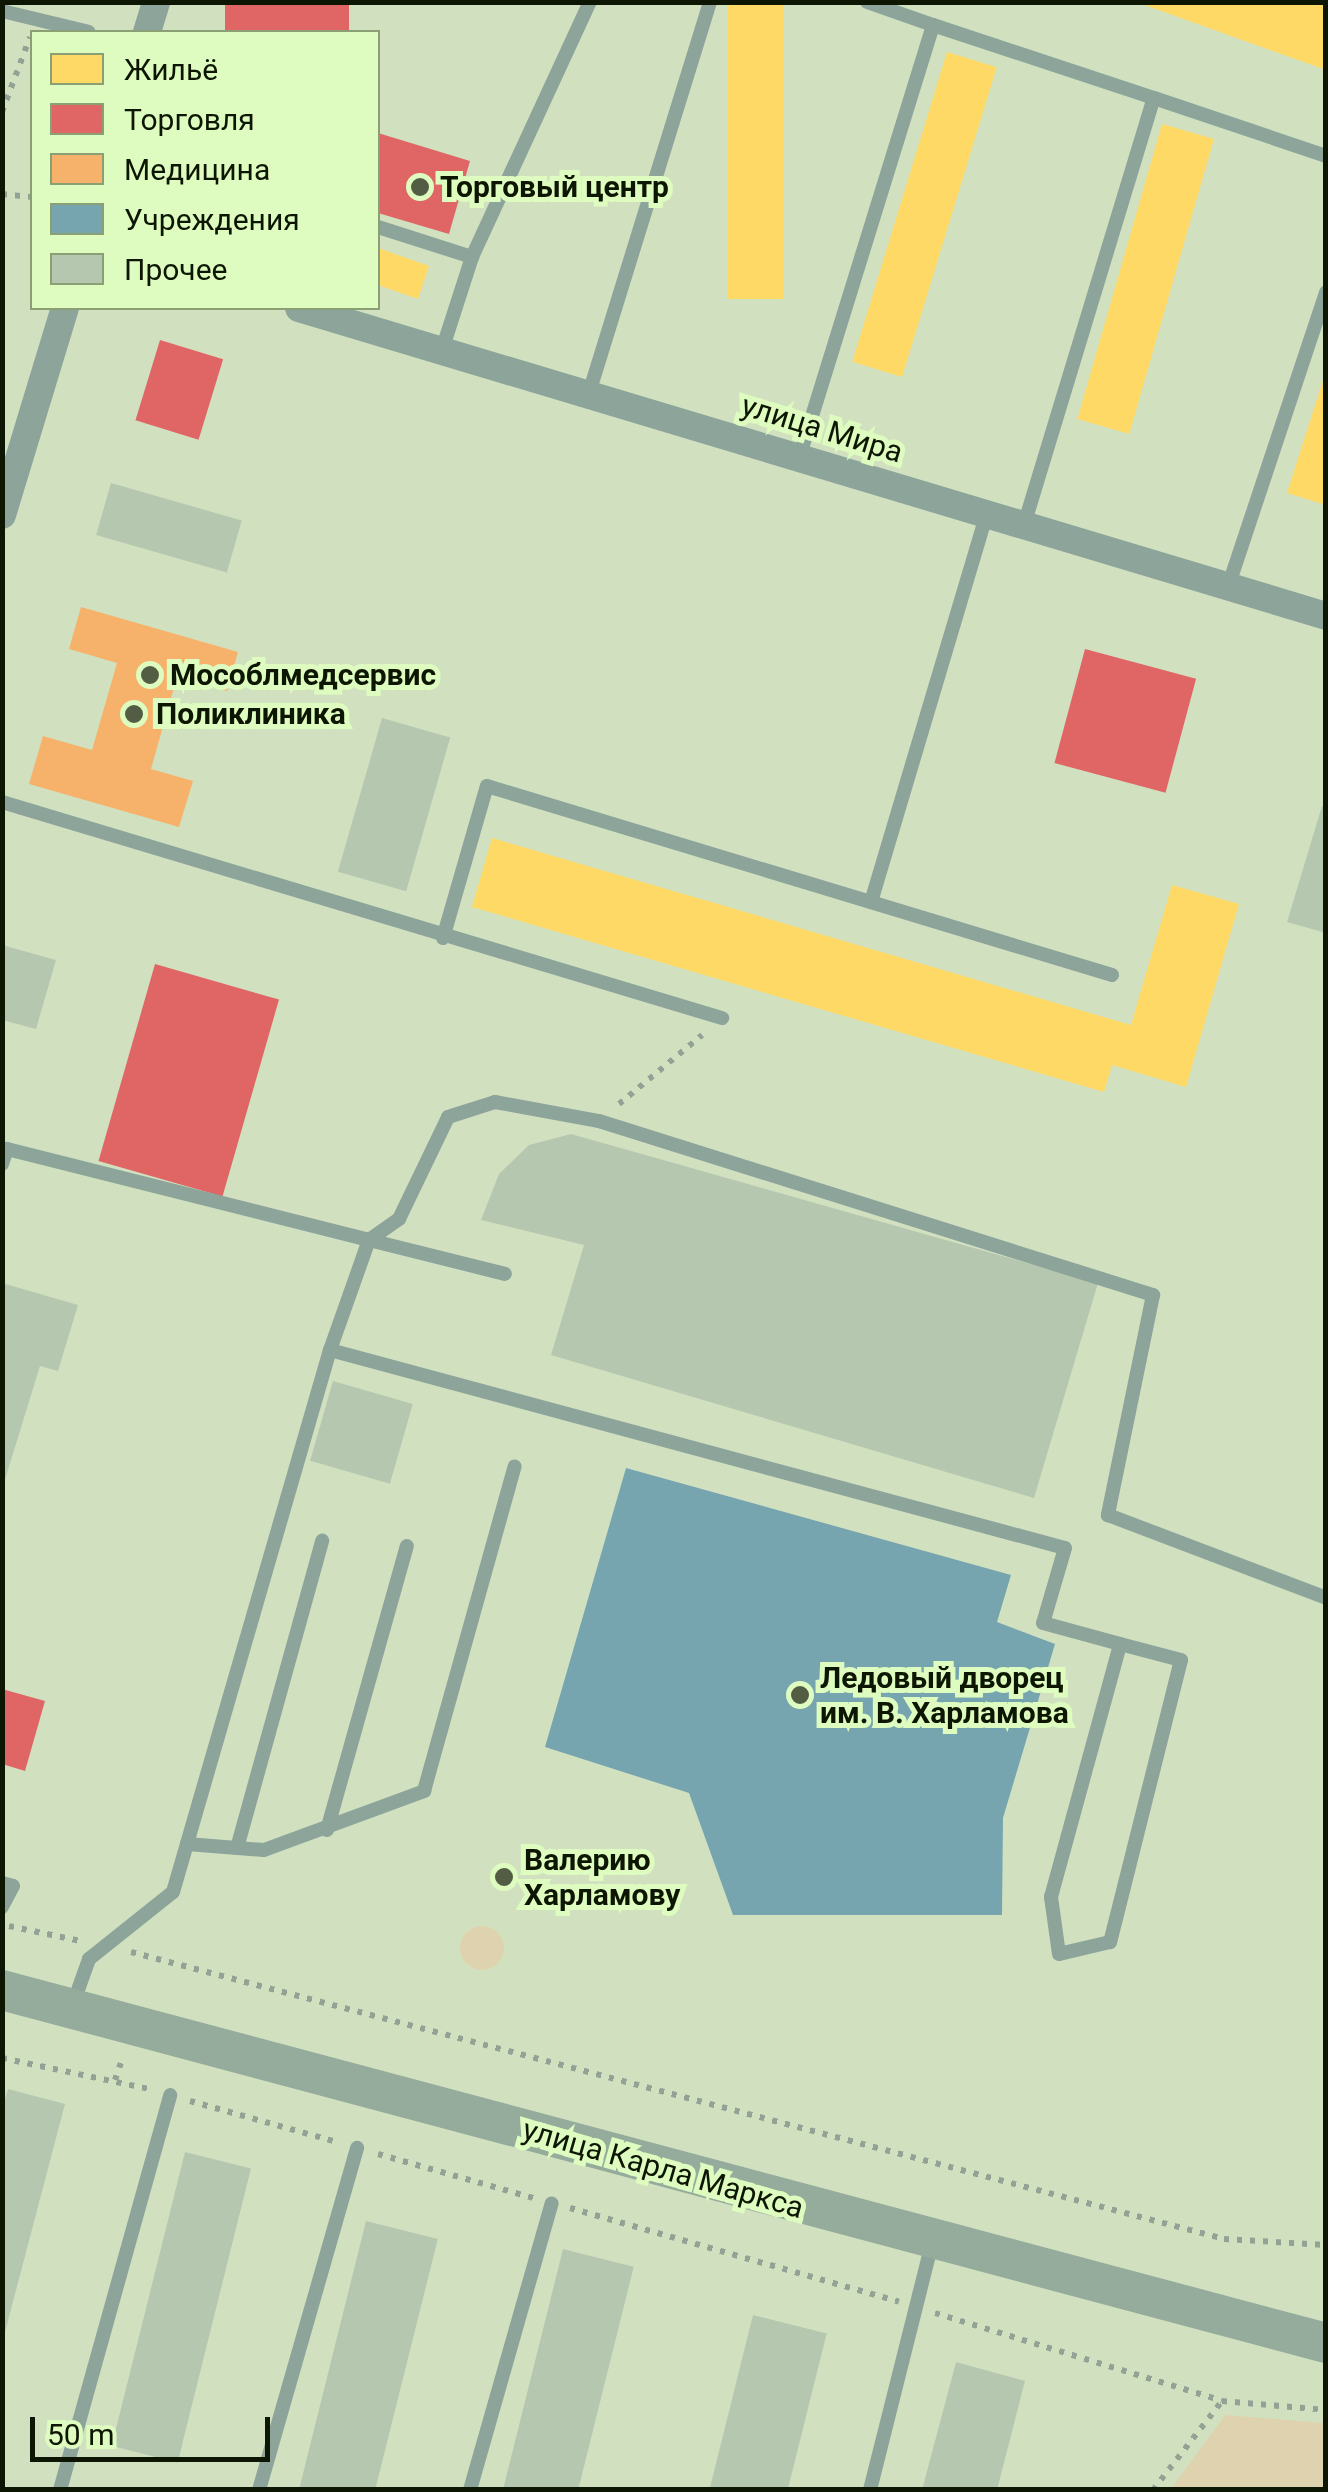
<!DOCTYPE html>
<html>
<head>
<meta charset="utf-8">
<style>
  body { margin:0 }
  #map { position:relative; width:1328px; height:2492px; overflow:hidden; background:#d1e1c0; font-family:Roboto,sans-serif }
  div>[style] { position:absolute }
  .green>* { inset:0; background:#dfd3af }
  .round { border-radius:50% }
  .homes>* { inset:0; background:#ffd966; transform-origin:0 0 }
  .shops>* { inset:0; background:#e06666; transform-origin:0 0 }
  .health>* { inset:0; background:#f6b26b }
  .public>* { inset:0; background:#76a5af }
  .building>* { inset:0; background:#b6c7b0; transform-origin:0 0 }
  .path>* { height:6px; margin-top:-3px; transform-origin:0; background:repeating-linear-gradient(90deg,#92a396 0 5px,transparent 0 13px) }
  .lane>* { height:14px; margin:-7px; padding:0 7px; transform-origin:7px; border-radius:7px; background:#8da49a }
  .street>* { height:28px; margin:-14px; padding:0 14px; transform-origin:14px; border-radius:14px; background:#8da49a }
  .secondary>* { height:40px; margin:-20px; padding:0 20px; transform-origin:20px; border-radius:20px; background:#95ab9b }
  .dots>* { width:28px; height:28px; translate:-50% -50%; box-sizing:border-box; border:5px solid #defbc0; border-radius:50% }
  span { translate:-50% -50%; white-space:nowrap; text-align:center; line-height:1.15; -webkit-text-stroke:10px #defbc0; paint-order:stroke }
  .poi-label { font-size:30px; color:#0d1602; font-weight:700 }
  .left { translate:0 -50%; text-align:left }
  .street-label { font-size:30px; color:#0d1602 }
  .frame { position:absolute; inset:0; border:5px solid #0d1602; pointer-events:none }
  .legend { position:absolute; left:30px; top:30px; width:350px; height:280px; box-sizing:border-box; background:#defbc0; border:2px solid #8a9f74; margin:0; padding:12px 18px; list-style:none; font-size:30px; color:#0d1602 }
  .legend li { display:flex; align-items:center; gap:20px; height:50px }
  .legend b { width:50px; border:2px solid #8a9f74 }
  .scale { position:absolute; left:30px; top:2417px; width:240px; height:45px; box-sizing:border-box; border:5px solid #0d1602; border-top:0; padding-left:12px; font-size:30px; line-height:35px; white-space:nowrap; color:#0d1602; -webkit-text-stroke:8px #defbc0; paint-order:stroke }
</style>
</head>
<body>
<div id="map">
  <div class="green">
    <div class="round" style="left:460px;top:1926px;width:44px;height:44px"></div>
    <div style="clip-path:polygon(1225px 2415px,1325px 2423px,1325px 2489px,1171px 2489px)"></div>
  </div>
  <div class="homes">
    <div style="left:728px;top:2px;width:55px;height:297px"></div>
    <div style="clip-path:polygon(1139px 2px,1326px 2px,1326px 70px,1139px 3px)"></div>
    <div style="left:947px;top:52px;width:52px;height:324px;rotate:17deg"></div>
    <div style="left:1162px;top:124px;width:54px;height:307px;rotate:16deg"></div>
    <div style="clip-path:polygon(378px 248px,429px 266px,418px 299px,378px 285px)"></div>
    <div style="clip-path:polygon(1326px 371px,1326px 505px,1287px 493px)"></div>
    <div style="clip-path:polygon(492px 838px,1131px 1025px,1172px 885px,1239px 904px,1186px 1087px,1112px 1065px,1104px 1092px,472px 907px)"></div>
  </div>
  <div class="shops">
    <div style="left:225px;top:2px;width:124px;height:31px"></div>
    <div style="clip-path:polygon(378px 133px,470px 161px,449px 234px,378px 213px)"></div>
    <div style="left:160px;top:340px;width:66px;height:84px;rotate:17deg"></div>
    <div style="left:1085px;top:649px;width:115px;height:118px;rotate:15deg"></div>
    <div style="left:155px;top:964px;width:129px;height:205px;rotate:16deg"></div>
    <div style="clip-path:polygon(2px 1689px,45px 1701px,25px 1771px,2px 1764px)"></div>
  </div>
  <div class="health">
    <div style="clip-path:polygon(81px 607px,238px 652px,227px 691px,177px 677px,151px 769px,193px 781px,179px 827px,29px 784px,43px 736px,92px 750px,117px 663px,69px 649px)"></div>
  </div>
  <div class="public">
    <div style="clip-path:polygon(626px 1468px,1011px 1575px,997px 1622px,1055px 1644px,1003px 1818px,1002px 1915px,733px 1915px,689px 1793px,545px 1747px)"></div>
  </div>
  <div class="building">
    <div style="left:111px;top:483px;width:136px;height:54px;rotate:16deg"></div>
    <div style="left:382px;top:718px;width:71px;height:160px;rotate:16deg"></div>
    <div style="clip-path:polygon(1322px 806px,1326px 807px,1326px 933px,1287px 922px)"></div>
    <div style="clip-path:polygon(2px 945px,56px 960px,36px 1029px,2px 1020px)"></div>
    <div style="clip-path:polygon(571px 1134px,1098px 1283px,1034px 1498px,551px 1355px,584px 1245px,481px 1220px,499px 1174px,529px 1145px)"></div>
    <div style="clip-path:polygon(2px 1283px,78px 1305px,58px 1371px,40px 1366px,3px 1486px)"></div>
    <div style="left:333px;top:1381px;width:83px;height:83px;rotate:16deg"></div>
    <div style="clip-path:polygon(8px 2089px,65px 2104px,4px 2336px,2px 2109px)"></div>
    <div style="left:185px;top:2152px;width:68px;height:303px;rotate:14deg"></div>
    <div style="left:366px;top:2221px;width:74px;height:278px;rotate:14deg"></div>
    <div style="left:563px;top:2249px;width:73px;height:249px;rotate:14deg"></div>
    <div style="left:753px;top:2315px;width:76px;height:181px;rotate:14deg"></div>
    <div style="clip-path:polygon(956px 2362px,1025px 2381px,997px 2490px,922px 2490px)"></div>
  </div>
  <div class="path">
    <div style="left:2px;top:112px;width:80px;rotate:-69.5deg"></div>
    <div style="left:2px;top:194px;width:30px;rotate:6deg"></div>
    <div style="left:619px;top:1104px;width:108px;rotate:-39.7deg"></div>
    <div style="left:9px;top:1926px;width:73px;rotate:11.9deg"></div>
    <div style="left:131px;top:1952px;width:1130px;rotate:14.71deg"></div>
    <div style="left:1224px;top:2239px;width:102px;rotate:3.4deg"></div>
    <div style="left:2px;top:2058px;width:150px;rotate:11.9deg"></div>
    <div style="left:115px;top:2080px;width:24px;rotate:-71deg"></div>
    <div style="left:190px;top:2101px;width:153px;rotate:15.6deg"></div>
    <div style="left:378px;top:2154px;width:162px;rotate:15.8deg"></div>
    <div style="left:570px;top:2208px;width:342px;rotate:15.9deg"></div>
    <div style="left:935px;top:2313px;width:300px;rotate:17deg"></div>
    <div style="left:1222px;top:2401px;width:104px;rotate:4.9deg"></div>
    <div style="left:1153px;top:2490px;width:113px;rotate:-52.2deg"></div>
  </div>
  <div class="lane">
    <div style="left:867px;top:2px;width:70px;rotate:19.2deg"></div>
    <div style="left:2px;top:11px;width:89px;rotate:13.6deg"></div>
    <div style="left:378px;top:227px;width:99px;rotate:17.7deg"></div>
    <div style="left:442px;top:350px;width:98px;rotate:-72.1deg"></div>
    <div style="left:472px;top:257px;width:281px;rotate:-65.2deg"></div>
    <div style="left:589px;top:393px;width:409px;rotate:-72.8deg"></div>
    <div style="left:800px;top:455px;width:450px;rotate:-72.8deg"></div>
    <div style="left:933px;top:25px;width:233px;rotate:18.3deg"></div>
    <div style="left:1024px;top:525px;width:446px;rotate:-73.1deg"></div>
    <div style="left:1154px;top:98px;width:182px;rotate:18.6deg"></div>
    <div style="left:1228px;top:587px;width:311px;rotate:-71.6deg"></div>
    <div style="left:2px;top:802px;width:752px;rotate:16.7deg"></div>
    <div style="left:871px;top:902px;width:406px;rotate:-73.4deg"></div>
    <div style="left:443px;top:938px;width:158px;rotate:-73.9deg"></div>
    <div style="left:487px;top:786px;width:653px;rotate:16.83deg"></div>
    <div style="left:2px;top:1164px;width:16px;rotate:-72deg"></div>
    <div style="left:7px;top:1149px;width:373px;rotate:14.1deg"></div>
    <div style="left:369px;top:1240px;width:37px;rotate:-35deg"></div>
    <div style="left:399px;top:1219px;width:113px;rotate:-64.3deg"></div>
    <div style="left:448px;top:1117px;width:49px;rotate:-17.7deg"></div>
    <div style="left:495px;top:1102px;width:106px;rotate:10.4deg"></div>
    <div style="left:599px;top:1121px;width:581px;rotate:17.44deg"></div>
    <div style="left:1153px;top:1295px;width:225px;rotate:101.6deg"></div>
    <div style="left:1108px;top:1515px;width:233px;rotate:20.8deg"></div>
    <div style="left:330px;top:1350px;width:117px;rotate:-70.5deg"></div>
    <div style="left:369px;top:1240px;width:140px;rotate:14deg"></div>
    <div style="left:327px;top:1830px;width:295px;rotate:-74.3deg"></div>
    <div style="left:187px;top:1844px;width:77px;rotate:4.5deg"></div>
    <div style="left:264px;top:1850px;width:171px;rotate:-20.2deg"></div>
    <div style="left:424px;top:1791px;width:337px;rotate:-74.4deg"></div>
    <div style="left:237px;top:1848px;width:319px;rotate:-74.5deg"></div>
    <div style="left:2px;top:1883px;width:11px;rotate:15deg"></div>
    <div style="left:13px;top:1886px;width:24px;rotate:118deg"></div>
    <div style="left:73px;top:2004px;width:48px;rotate:-70.4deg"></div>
    <div style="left:89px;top:1959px;width:107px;rotate:-38.6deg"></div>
    <div style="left:173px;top:1892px;width:564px;rotate:-73.85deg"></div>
    <div style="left:330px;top:1350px;width:761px;rotate:15.08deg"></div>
    <div style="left:1065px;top:1548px;width:78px;rotate:106.3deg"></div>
    <div style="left:1043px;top:1623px;width:80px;rotate:15.3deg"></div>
    <div style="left:1120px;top:1644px;width:63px;rotate:14.7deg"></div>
    <div style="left:1181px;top:1660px;width:291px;rotate:104.1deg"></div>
    <div style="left:1110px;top:1942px;width:52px;rotate:166.8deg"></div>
    <div style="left:1059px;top:1954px;width:58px;rotate:-98deg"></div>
    <div style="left:1051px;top:1897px;width:262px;rotate:-74.7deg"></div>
    <div style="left:60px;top:2490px;width:410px;rotate:-74.4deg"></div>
    <div style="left:259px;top:2490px;width:356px;rotate:-74deg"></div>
    <div style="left:470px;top:2490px;width:298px;rotate:-74.1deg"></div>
    <div style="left:870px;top:2490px;width:254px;rotate:-75.9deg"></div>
  </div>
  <div class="street">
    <div style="left:147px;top:32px;width:31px;rotate:-73deg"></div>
    <div style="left:299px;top:308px;width:1072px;rotate:16.69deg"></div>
    <div style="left:2px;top:515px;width:216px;rotate:-73.1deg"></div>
  </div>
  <div class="secondary">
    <div style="left:2px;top:1990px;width:1370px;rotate:14.93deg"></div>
  </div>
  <div class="dots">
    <div style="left:420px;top:187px;background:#525d44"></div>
    <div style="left:150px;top:675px;background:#525d44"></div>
    <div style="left:134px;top:714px;background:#525d44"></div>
    <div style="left:800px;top:1695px;background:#525d44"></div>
    <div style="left:504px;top:1877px;background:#525d44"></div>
  </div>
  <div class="poi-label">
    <span class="left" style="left:440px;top:187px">Торговый центр</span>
    <span class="left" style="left:170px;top:675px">Мособлмедсервис</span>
    <span class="left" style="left:156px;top:714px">Поликлиника</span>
    <span class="left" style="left:820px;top:1695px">Ледовый дворец<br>им. В. Харламова</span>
    <span class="left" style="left:524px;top:1877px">Валерию<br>Харламову</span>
  </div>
  <div class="street-label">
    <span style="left:822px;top:429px;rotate:17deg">улица Мира</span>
    <span style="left:663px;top:2169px;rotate:16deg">улица Карла Маркса</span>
  </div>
  <div class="frame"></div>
  <ul class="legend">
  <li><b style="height:28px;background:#ffd966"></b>Жильё</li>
  <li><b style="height:28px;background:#e06666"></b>Торговля</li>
  <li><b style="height:28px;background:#f6b26b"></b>Медицина</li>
  <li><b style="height:28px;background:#76a5af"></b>Учреждения</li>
  <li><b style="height:28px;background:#b6c7b0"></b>Прочее</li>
  </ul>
  <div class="scale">50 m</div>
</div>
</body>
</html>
